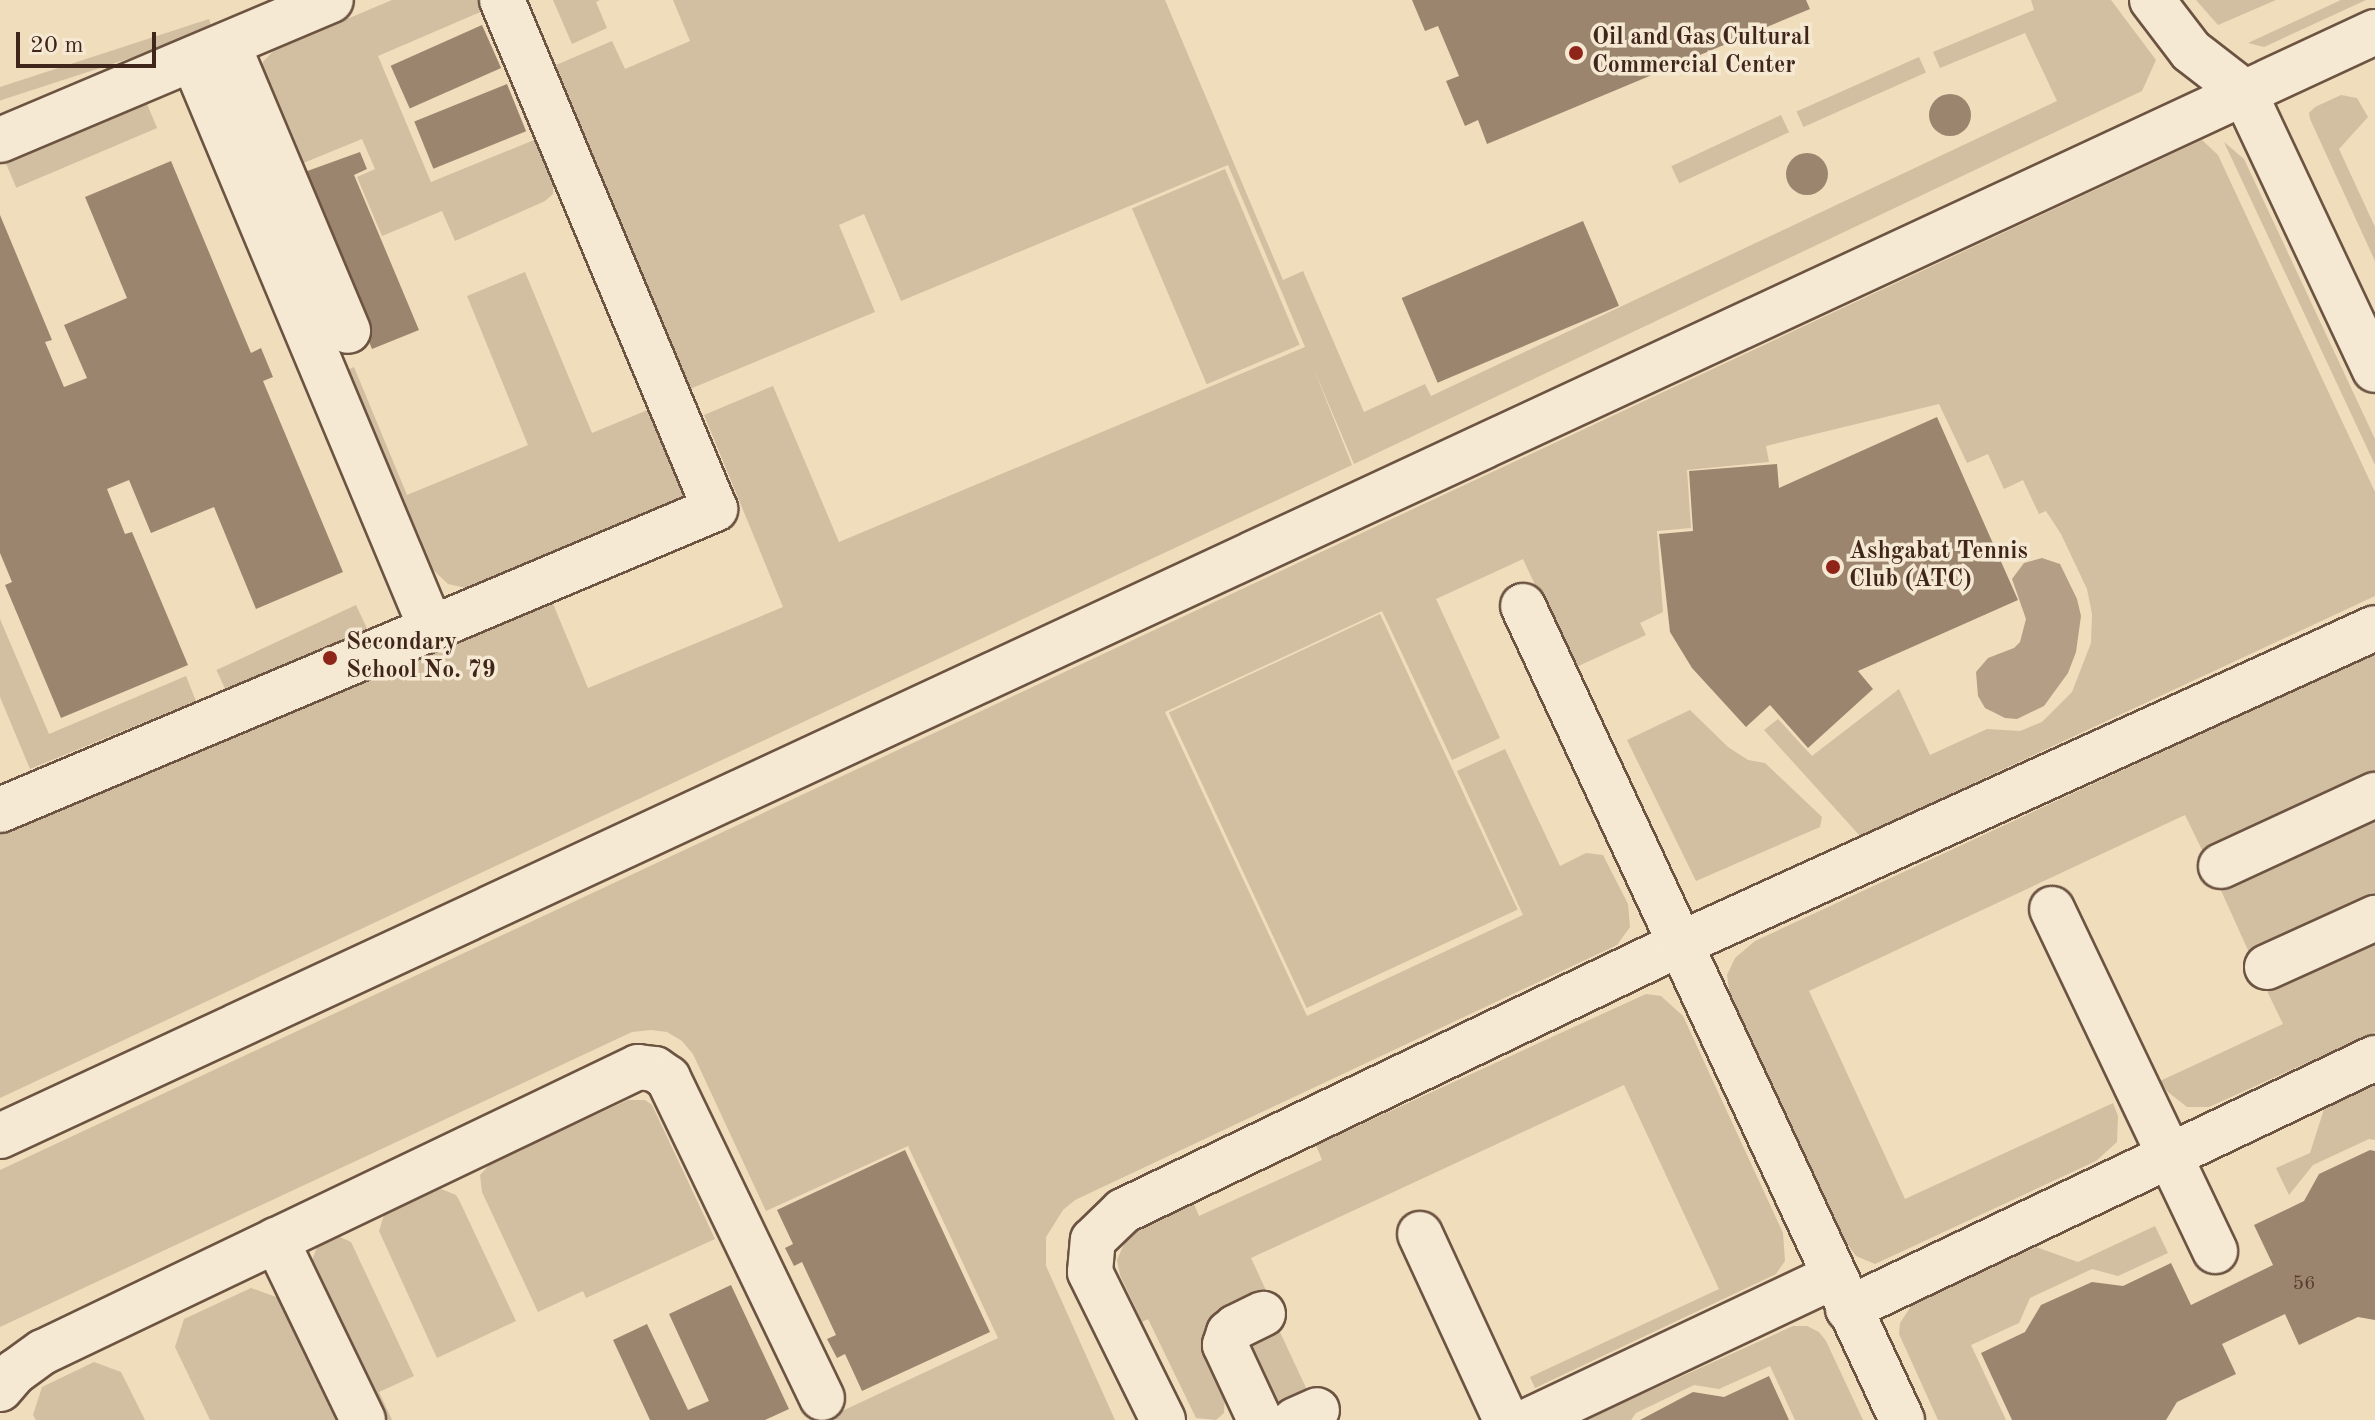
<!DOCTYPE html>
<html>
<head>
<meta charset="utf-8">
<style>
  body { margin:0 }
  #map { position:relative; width:2375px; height:1420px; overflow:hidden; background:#f0ddbc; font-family:"Old Standard TT",serif }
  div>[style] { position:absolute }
  .green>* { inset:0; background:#d2bea0; transform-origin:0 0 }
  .water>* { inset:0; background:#b49e85 }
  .building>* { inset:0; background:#9c856e; transform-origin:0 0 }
  .round { border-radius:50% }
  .roads { filter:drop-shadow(2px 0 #6c5342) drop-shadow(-2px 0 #6c5342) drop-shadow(0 2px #6c5342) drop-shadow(0 -2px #6c5342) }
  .minor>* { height:44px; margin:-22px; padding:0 22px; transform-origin:22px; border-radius:22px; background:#f5e9d3 }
  .dots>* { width:22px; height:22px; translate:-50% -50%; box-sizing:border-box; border:4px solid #f5e9d3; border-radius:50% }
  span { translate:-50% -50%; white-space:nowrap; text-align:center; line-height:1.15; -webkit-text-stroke:7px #f5e9d3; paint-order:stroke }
  .number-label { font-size:20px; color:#573d2f }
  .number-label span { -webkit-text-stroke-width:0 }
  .poi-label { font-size:24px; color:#40251a; font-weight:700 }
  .left { translate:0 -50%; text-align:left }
  .scale { position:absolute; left:16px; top:32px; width:140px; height:36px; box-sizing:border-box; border:4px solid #40251a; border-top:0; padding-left:10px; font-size:24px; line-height:28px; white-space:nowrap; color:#40251a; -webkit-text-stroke:6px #f5e9d3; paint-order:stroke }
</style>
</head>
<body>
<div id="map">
  <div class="green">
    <div style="clip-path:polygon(392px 0,480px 0,485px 10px,378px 56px,431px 182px,539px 138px,554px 176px,553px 194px,545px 201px,455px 241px,442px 211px,382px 236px,357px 177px,375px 169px,362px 139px,296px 166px,261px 73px,263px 62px,274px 50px)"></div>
    <div style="clip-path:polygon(553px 0,600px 0,596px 2px,607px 28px,572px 44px)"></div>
    <div style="clip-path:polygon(673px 0,1165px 0,1283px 280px,1303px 271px,1364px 412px,1425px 384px,1431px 396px,2057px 101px,2025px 33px,1940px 68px,1933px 52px,2034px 10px,2031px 0,2111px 0,2156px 60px,2142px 91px,1354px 464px,1313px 367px,1352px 465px,0 1098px,0 828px,551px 599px,588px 688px,783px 607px,704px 415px,773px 386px,839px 542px,1305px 347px,1228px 165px,901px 301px,864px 214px,839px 225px,875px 312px,690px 389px,556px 65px,612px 41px,625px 69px,690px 41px)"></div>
    <div style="clip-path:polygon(2196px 0,2276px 0,2218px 25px)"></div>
    <div style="clip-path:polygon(2341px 0,2366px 0,2264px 47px,2248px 43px)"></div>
    <div style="left:209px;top:19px;width:13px;height:226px;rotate:72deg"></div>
    <div style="left:1919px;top:57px;width:17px;height:134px;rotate:66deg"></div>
    <div style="clip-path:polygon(2341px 95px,2357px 98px,2368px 117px,2339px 149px,2375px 227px,2375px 261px,2310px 119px,2309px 113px,2315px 107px)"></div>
    <div style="left:147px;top:104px;width:26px;height:153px;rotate:67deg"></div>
    <div style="left:1781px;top:115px;width:19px;height:121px;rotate:65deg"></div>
    <div style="clip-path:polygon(2202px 140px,2218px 155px,2375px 492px,2375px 596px,1860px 836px,1764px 730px,1778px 719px,1812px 756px,1899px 689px,1930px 755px,1987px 729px,2020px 731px,2042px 722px,2072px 692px,2091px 643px,2092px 614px,2087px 589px,2061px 534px,2046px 511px,2039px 514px,2023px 480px,2004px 489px,1988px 454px,1967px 463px,1939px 404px,1766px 446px,1769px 462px,1687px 470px,1691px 528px,1657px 531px,1663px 612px,1640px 623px,1646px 635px,1574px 668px,1523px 559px,1436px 599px,1500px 738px,1452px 760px,1382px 611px,1165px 712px,1307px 1016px,1523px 915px,1457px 771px,1505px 749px,1560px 866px,1586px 853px,1603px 855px,1628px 904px,1630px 927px,1617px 945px,1075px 1200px,1063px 1210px,1046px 1237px,1046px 1266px,1115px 1420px,823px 1420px,998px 1338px,908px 1146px,766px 1211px,693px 1054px,682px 1041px,667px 1032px,651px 1030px,632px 1032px,0 1327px,0 1170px)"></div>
    <div style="clip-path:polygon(2224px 142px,2244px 159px,2375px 439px,2375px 465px)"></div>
    <div style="left:1225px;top:169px;width:191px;height:101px;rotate:67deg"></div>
    <div style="clip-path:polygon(525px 272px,592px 433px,650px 409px,687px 497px,483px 583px,466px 588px,448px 584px,425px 562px,345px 371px,354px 367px,407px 495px,528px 445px,467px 296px)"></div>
    <div style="left:356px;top:605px;width:26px;height:154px;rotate:65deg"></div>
    <div style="left:1380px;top:614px;width:326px;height:233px;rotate:65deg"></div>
    <div style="clip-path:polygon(0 619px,49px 734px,186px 676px,196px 701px,30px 769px,0 697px)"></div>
    <div style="clip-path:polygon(2375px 653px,2375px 777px,2205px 856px,2185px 815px,1809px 991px,1905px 1199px,2113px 1103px,2118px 1116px,2117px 1142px,2096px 1161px,1875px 1264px,1856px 1256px,1837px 1230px,1731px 1002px,1727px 975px,1735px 958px,1755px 941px)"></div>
    <div style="clip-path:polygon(1690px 710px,1728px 747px,1748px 760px,1765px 763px,1822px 817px,1820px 827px,1696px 881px,1627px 740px)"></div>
    <div style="clip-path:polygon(2375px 813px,2375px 902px,2252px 959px,2219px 886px)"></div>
    <div style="clip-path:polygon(2375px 936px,2375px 1032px,2209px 1107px,2187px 1107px,2168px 1092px,2160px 1081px,2283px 1024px,2265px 987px)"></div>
    <div style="clip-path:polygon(1646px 994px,1661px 996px,1683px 1016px,1783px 1233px,1785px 1261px,1776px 1274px,1535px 1388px,1530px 1377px,1719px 1289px,1624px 1085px,1251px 1258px,1270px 1299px,1225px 1393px,1224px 1413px,1216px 1420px,1196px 1418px,1148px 1319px,1142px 1322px,1120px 1275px,1117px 1260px,1128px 1235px,1193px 1202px,1199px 1216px,1322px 1160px,1316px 1145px)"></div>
    <div style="clip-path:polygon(2375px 1082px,2375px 1140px,2369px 1139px,2313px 1165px,2289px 1195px,2276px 1168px,2310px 1153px,2325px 1106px)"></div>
    <div style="clip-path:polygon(628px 1100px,645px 1100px,652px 1105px,715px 1239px,586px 1298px,583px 1291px,538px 1312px,482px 1192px,480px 1175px,491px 1163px)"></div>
    <div style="clip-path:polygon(441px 1189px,456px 1195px,460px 1202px,516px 1321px,437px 1358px,379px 1231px,384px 1215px,390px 1210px)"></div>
    <div style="clip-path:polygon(2155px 1226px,2168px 1253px,2118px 1276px,2092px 1269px,2030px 1298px,2019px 1323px,1971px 1345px,2006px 1420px,1938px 1420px,1899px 1334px,1900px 1323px,1912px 1305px,2036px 1247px,2078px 1262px)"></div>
    <div style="clip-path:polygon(340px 1237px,351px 1242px,414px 1376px,379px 1392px,392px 1420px,384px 1420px,311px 1263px,317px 1247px)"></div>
    <div style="clip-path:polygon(251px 1288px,279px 1298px,336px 1420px,210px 1420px,175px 1347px,184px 1319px)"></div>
    <div style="clip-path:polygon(1793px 1326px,1807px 1326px,1819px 1332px,1826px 1341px,1863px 1420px,1795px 1420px,1770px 1366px,1719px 1389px,1694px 1385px,1636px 1413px,1631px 1420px,1585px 1420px)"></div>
    <div style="left:1279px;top:1330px;width:82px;height:35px;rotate:65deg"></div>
    <div style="clip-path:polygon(94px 1362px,121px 1372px,145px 1420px,36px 1420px,33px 1415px,42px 1387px)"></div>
  </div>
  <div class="water">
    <div style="clip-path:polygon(2042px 558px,2060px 564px,2077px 599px,2081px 616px,2076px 652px,2068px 673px,2044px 706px,2017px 719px,2005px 718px,1985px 708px,1978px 696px,1976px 672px,1988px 658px,2014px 648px,2020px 642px,2026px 619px,2012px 579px,2024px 563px)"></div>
  </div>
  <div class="building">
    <div style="clip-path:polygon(1412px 0,1806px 0,1810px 9px,1487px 144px,1478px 120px,1465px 126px,1446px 81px,1459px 76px,1438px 26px,1425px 31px)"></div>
    <div style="left:482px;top:25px;width:47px;height:100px;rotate:66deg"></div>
    <div style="left:507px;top:84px;width:51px;height:100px;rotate:68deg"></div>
    <div class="round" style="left:1929px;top:94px;width:42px;height:42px"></div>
    <div style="clip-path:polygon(360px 152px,367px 169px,354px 175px,419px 330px,372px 349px,299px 174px)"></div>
    <div class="round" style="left:1786px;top:153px;width:42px;height:42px"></div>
    <div style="clip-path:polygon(171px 161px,251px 353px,261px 348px,273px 377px,263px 381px,343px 572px,256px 609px,214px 507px,151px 533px,129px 480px,107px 489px,125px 534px,132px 532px,188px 665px,61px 718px,5px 585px,12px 582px,0 553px,0 215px,52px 340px,45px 342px,64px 387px,87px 378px,64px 325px,127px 298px,85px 197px)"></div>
    <div style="left:1583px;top:221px;width:92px;height:197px;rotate:67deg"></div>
    <div style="clip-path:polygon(1937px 417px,2018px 600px,1858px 671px,1873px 689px,1808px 748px,1770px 705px,1746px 727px,1692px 668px,1670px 632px,1659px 534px,1693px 531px,1689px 471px,1777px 464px,1779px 488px)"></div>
    <div style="clip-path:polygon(905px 1150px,990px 1332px,862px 1391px,845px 1354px,837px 1358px,827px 1339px,836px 1335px,802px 1262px,794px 1266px,785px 1248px,793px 1244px,777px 1210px)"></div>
    <div style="clip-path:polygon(2370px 1150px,2375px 1151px,2375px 1320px,2358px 1317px,2299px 1345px,2285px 1314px,2222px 1344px,2236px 1374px,2177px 1402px,2166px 1420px,2012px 1420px,1981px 1353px,2025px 1332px,2041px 1305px,2092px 1282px,2123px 1286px,2171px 1263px,2191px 1305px,2273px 1265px,2254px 1225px,2304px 1201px,2319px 1174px)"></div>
    <div style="clip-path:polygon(731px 1285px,789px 1409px,765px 1420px,650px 1420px,613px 1340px,647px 1324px,688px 1410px,709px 1401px,669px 1314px)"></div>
    <div style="clip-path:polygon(1769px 1376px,1789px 1420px,1640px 1420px,1693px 1392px,1724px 1397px)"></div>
  </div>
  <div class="roads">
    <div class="minor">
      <div style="left:2152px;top:0;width:64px;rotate:52.6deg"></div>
      <div style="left:2191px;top:51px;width:67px;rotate:37.7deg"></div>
      <div style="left:2244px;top:92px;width:307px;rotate:64.8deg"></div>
      <div style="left:228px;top:45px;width:310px;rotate:67.2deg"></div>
      <div style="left:193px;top:59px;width:617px;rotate:67.3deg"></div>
      <div style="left:0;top:140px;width:359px;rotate:-22.9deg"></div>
      <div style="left:1523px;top:606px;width:898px;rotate:65.03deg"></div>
      <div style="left:0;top:810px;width:776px;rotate:-22.83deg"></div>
      <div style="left:715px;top:509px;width:552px;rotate:-112.71deg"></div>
      <div style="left:2221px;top:866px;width:170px;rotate:-24.8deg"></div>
      <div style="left:2052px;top:909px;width:379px;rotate:64.5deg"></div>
      <div style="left:2267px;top:967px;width:119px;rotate:-24.4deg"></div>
      <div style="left:0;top:1136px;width:2619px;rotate:-24.93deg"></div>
      <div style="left:1420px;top:1234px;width:205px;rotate:65.2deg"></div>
      <div style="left:276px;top:1240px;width:200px;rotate:64.2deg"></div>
      <div style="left:1848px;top:1309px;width:584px;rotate:-25.47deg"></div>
      <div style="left:0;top:1389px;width:23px;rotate:-49deg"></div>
      <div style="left:15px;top:1372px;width:34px;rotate:-36deg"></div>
      <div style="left:43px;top:1352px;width:660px;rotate:-25.59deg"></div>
      <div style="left:638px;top:1067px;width:17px;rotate:7deg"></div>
      <div style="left:655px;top:1069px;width:16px;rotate:35deg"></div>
      <div style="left:668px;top:1078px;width:355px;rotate:64.3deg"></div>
      <div style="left:1163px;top:1420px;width:165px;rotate:-116.3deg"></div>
      <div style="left:1090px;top:1272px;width:32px;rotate:-85deg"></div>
      <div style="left:1093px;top:1240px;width:42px;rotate:-44deg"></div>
      <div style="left:1123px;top:1211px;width:618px;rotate:-25.61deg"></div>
      <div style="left:1680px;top:944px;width:763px;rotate:-24.45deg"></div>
      <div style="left:1260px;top:1420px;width:83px;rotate:-115deg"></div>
      <div style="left:1225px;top:1345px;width:13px;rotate:-72deg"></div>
      <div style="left:1229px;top:1333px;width:9px;rotate:-41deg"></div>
      <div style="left:1236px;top:1327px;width:30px;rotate:-26deg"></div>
      <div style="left:1295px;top:1420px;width:24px;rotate:-24deg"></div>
      <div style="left:1530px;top:1420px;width:335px;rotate:-25.3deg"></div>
    </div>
  </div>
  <div class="dots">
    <div style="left:1576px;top:53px;background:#8f2418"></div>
    <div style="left:1833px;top:567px;background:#8f2418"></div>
    <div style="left:330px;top:658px;background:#8f2418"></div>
  </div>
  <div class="number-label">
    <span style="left:2304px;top:1284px">56</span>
  </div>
  <div class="poi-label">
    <span class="left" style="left:1592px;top:53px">Oil and Gas Cultural<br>Commercial Center</span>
    <span class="left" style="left:1849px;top:567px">Ashgabat Tennis<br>Club (ATC)</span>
    <span class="left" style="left:346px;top:658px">Secondary<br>School No. 79</span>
  </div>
  <div class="scale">20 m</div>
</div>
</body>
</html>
